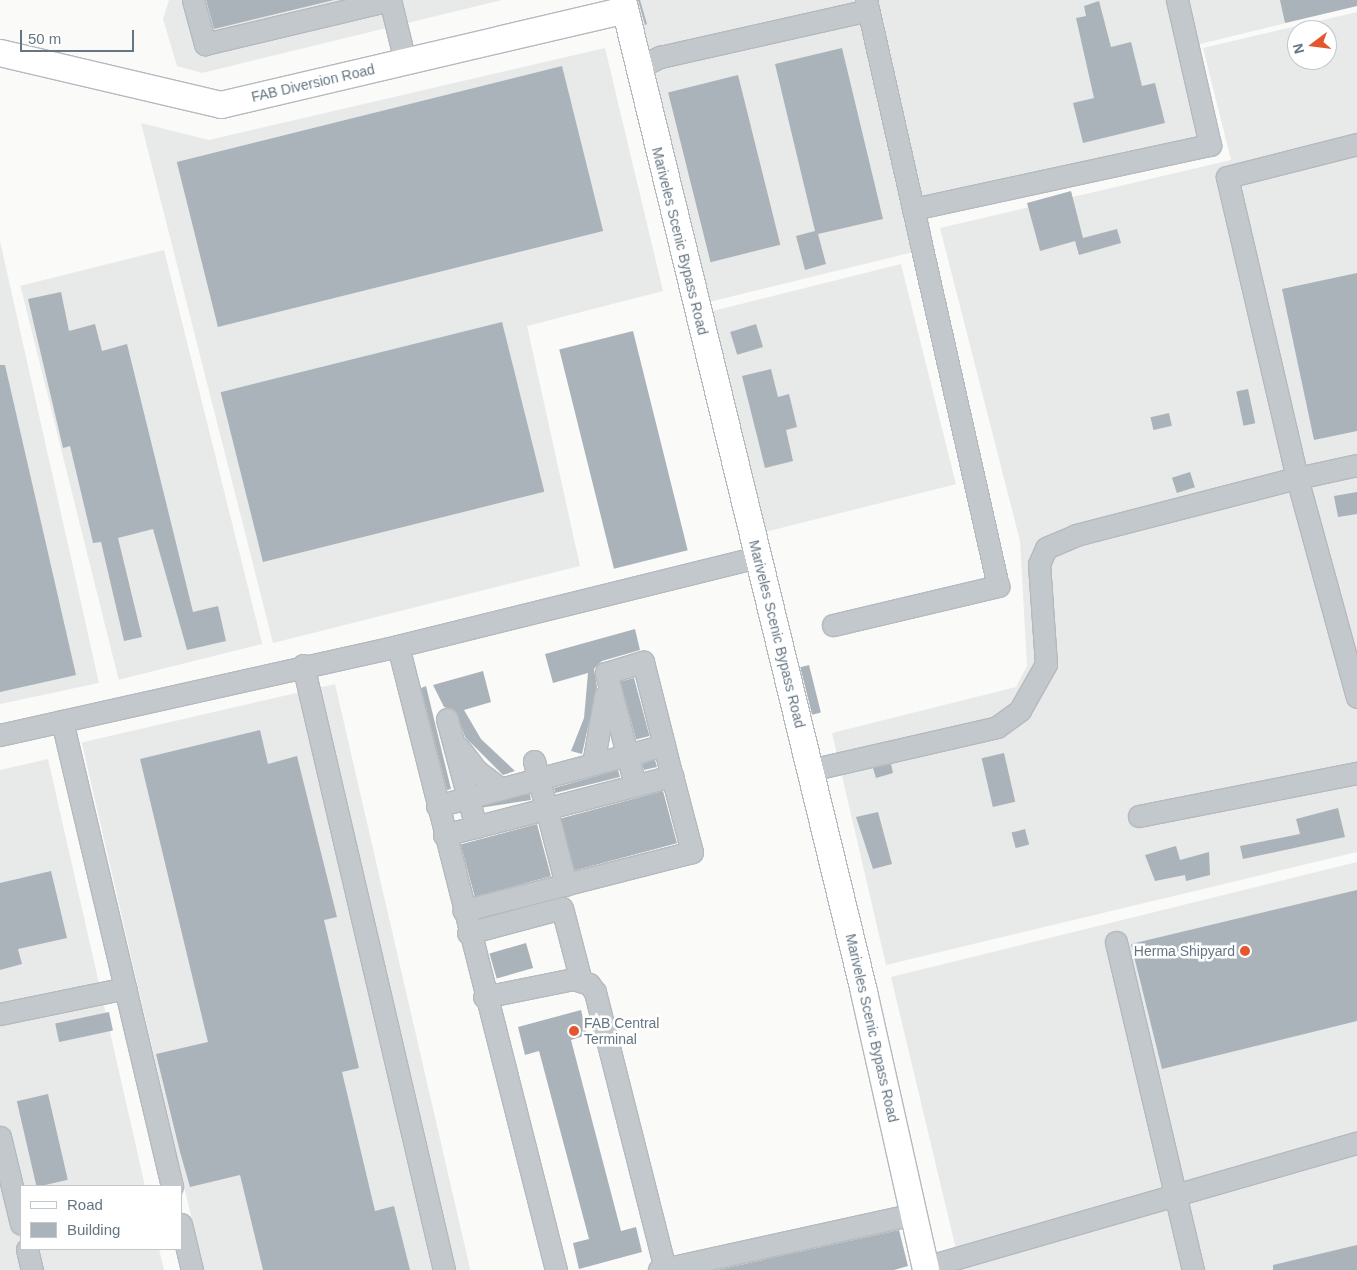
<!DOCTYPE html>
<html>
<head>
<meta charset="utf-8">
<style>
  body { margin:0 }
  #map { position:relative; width:1357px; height:1270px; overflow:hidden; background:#fafaf8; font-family:Helvetica,sans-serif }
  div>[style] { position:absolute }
  .built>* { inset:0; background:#e8e9e9; transform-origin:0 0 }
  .building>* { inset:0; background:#aab3b9; transform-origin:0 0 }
  .roads { filter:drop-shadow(1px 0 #b5babe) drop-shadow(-1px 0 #b5babe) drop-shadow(0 1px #b5babe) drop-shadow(0 -1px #b5babe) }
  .minor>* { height:21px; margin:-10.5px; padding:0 10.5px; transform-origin:10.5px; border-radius:10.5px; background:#c3c8cc }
  .major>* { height:26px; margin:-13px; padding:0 13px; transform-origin:13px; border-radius:13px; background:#fff }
  .dots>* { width:14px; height:14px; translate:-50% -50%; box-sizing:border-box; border:2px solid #fff; border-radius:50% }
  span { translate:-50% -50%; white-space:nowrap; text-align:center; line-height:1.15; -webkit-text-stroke:5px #fff; paint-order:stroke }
  .street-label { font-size:14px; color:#657683 }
  .poi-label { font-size:14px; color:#657683 }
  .right { translate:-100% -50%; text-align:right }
  .left { translate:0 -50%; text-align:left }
  .legend { position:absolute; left:20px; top:1185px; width:162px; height:65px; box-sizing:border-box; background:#fff; border:1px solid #c1c8cd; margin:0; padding:6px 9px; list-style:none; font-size:15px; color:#657683 }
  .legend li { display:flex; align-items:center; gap:10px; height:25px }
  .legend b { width:25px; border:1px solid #c1c8cd }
  .north { position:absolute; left:1287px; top:20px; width:50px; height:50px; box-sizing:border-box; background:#fff; border:1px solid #c1c8cd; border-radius:50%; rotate:255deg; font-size:14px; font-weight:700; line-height:20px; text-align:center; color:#657683 }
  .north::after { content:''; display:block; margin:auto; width:18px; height:22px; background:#e4572e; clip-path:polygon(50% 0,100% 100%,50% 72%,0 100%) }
  .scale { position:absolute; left:20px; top:30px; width:114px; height:22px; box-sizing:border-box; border:2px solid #657683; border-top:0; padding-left:6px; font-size:15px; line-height:18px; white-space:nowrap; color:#657683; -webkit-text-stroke:4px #fff; paint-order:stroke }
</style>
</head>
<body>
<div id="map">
  <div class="built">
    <div style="clip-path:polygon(169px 0,502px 0,202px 73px,177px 66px,163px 19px)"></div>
    <div style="clip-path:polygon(633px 0,1357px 0,1357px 6px,1196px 45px,1220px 154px,928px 216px,934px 247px,705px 303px)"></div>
    <div style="clip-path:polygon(evenodd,1357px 12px,1357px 852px,886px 965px,832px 733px,1016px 687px,1027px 666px,1020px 541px,940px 228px,1231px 160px,1203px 48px,1357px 12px,1297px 30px,1327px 30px,1327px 60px,1297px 60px,1297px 30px)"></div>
    <div style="clip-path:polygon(605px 48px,663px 291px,527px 326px,580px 566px,273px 643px,141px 123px,209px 140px)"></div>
    <div style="clip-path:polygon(0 241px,99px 683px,0 704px)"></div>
    <div style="left:164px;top:250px;width:406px;height:148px;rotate:76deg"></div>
    <div style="left:901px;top:264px;width:227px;height:199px;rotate:76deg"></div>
    <div style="left:335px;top:684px;width:601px;height:260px;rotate:77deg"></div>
    <div style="clip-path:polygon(48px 759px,145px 1186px,21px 1186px,21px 1249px,159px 1249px,164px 1270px,0 1270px,0 770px)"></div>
    <div style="clip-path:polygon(1357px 862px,1357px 1270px,961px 1270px,891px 977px)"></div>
  </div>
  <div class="building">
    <div style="clip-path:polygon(206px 0,334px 0,214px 29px)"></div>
    <div style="clip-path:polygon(638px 0,640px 0,647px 24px,645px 25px)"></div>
    <div style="clip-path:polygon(1280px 0,1357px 0,1357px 6px,1285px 23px)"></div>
    <div style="clip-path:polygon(1099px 1px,1111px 47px,1131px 42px,1142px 86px,1155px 83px,1165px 123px,1083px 143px,1073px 103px,1094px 98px,1076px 18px,1086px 16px,1084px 6px)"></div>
    <div style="clip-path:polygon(842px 48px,883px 219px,818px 234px,826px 264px,805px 270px,796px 236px,815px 231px,775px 64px)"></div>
    <div style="left:562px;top:66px;width:170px;height:397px;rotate:76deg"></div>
    <div style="left:738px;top:75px;width:175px;height:72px;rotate:76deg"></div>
    <div style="clip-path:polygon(1071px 191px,1083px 238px,1117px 229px,1121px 243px,1079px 255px,1075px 241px,1040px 251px,1027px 203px)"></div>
    <div style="clip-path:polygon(1357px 273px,1357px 431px,1314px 440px,1282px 289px)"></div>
    <div style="clip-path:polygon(61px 292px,69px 331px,95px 324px,102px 351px,127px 344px,193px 612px,218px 606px,226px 641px,187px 650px,153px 529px,118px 538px,142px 637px,124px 641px,101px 542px,93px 543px,70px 446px,63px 448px,28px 299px)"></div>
    <div style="left:502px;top:322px;width:175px;height:290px;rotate:76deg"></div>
    <div style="left:756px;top:324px;width:24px;height:27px;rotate:73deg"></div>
    <div style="left:633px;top:331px;width:226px;height:76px;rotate:76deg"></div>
    <div style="clip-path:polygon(0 365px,5px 365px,76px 675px,0 692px)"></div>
    <div style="clip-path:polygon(771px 369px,778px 397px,789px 394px,797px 427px,786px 430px,793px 461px,765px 468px,742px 376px)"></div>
    <div style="left:1248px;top:389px;width:35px;height:12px;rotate:78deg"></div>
    <div style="left:1169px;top:413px;width:13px;height:19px;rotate:77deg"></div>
    <div style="left:1190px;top:472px;width:16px;height:19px;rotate:72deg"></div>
    <div style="clip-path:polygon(1357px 492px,1357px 514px,1338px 517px,1334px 496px)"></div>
    <div style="clip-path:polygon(635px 629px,640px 650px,602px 661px,594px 669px,597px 687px,582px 754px,571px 751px,584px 718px,588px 673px,553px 683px,545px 654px)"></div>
    <div style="left:809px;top:665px;width:49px;height:9px;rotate:76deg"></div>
    <div style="clip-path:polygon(483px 671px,491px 702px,464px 710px,481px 739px,515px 771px,503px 775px,465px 737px,456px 711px,444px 707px,433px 685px)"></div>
    <div style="left:634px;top:678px;width:60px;height:14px;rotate:75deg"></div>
    <div style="clip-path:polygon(426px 686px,451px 789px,447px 790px,421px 688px)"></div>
    <div style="clip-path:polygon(260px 730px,268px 764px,297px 756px,337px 917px,324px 920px,359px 1068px,342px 1072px,375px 1211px,394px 1206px,410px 1270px,263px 1270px,240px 1175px,190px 1187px,180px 1152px,156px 1054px,208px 1042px,140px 759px)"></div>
    <div style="left:1004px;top:753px;width:50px;height:23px;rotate:77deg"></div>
    <div style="clip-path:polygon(655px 760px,657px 767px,644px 770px,642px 764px)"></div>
    <div style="clip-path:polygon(891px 764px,893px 773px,876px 778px,873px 768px)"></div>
    <div style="clip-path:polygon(618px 770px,620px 777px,555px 793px,554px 788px)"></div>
    <div style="left:663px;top:791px;width:54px;height:106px;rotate:75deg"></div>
    <div style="left:530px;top:794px;width:6px;height:49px;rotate:81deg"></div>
    <div style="clip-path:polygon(1338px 808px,1345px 837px,1243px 859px,1240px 846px,1300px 834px,1296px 819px)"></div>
    <div style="clip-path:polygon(878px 812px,892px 864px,873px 869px,856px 817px)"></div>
    <div style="left:537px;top:824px;width:54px;height:79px;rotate:75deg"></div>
    <div style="left:1025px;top:829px;width:16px;height:14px;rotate:75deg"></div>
    <div style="clip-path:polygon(1176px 846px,1180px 860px,1209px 852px,1210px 875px,1186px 881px,1185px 875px,1155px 881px,1145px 855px)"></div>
    <div style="clip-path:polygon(51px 871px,67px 938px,18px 949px,22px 964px,0 970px,0 883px)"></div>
    <div style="clip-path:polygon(1357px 890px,1357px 1021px,1162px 1069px,1131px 944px)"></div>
    <div style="left:526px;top:943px;width:26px;height:38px;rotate:74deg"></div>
    <div style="clip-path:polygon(581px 1010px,587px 1035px,571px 1040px,621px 1231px,636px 1227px,642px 1252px,579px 1269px,573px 1243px,589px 1239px,539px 1051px,525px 1055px,518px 1027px)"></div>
    <div style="left:109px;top:1012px;width:19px;height:55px;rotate:78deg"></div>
    <div style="left:48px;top:1094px;width:88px;height:32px;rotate:77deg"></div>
    <div style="clip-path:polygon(899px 1230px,908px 1266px,894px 1270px,717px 1270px)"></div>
    <div style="clip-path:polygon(1357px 1245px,1357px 1270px,1273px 1270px,1273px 1265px)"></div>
  </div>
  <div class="roads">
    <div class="minor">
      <div style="left:193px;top:0;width:46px;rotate:74.7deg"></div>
      <div style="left:205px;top:44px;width:189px;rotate:-13.4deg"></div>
      <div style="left:390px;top:0;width:63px;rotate:76.2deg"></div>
      <div style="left:638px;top:68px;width:25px;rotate:-27deg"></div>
      <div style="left:660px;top:57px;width:213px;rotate:-12.7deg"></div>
      <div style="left:913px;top:209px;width:304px;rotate:-12.2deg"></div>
      <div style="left:1210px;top:145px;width:149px;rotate:-102.8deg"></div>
      <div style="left:1357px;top:465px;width:61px;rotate:167.8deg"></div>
      <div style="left:1297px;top:478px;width:227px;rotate:74.7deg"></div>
      <div style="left:833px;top:625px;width:170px;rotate:-13.3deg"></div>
      <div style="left:998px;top:586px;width:601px;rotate:-102.69deg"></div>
      <div style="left:398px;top:646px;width:644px;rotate:75.79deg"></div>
      <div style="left:303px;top:665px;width:621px;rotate:76.88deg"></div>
      <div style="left:447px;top:719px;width:112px;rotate:75deg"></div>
      <div style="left:62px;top:721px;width:478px;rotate:76.7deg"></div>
      <div style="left:0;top:735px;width:408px;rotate:-12.6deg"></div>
      <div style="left:398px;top:646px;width:371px;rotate:-13.9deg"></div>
      <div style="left:459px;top:748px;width:29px;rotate:52deg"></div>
      <div style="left:477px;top:771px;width:30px;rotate:37deg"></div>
      <div style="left:534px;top:761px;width:128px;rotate:75.5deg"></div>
      <div style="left:593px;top:764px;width:69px;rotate:-80deg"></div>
      <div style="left:810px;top:770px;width:192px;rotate:-12.9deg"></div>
      <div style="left:997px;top:727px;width:29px;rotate:-36deg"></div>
      <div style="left:1020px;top:710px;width:53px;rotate:-60.5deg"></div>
      <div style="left:1046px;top:664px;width:100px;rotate:-94deg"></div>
      <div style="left:1039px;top:564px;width:17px;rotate:-66deg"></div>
      <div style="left:1046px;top:548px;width:33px;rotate:-23deg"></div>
      <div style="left:1076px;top:535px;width:228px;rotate:-14.5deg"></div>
      <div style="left:1297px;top:478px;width:309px;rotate:-103.1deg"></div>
      <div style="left:1227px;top:177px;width:134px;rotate:-14.2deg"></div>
      <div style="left:635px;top:785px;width:116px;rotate:-104.5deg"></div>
      <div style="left:606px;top:673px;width:39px;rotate:-17deg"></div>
      <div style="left:643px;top:662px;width:86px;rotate:75.8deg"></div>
      <div style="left:437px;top:806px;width:235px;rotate:-15deg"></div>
      <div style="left:664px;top:745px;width:32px;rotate:76deg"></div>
      <div style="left:1139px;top:816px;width:222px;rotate:-11.2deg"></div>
      <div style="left:444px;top:835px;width:236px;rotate:-14.5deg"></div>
      <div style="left:672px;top:776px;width:79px;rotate:75.3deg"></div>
      <div style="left:692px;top:852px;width:236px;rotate:165.6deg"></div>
      <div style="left:468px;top:933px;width:97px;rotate:-14.9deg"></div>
      <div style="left:562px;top:908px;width:75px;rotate:75.4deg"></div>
      <div style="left:1116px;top:942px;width:337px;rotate:76.8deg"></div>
      <div style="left:484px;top:997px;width:91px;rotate:-11.4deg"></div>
      <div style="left:573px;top:979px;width:17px;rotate:17deg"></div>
      <div style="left:589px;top:984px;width:10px;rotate:53deg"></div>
      <div style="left:595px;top:992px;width:285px;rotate:75.8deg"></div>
      <div style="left:0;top:1014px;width:128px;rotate:-11.7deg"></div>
      <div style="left:0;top:1137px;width:89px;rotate:76.4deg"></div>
      <div style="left:181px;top:1224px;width:47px;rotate:76.6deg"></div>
      <div style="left:27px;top:1249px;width:22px;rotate:77deg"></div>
      <div style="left:926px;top:1267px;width:448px;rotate:-16.1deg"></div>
      <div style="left:659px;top:1270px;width:261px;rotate:-12.4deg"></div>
    </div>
    <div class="major">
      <div style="left:623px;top:0;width:1021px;rotate:76.34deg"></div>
      <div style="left:864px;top:992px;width:285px;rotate:77.4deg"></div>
      <div style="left:0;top:53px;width:227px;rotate:13.2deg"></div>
      <div style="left:221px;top:105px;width:415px;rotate:-13.2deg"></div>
    </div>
  </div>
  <div class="dots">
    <div style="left:1245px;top:951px;background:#e4572e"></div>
    <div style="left:574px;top:1031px;background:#e4572e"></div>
  </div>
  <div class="street-label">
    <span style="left:313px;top:83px;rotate:-13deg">FAB Diversion Road</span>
    <span style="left:680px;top:241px;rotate:76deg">Mariveles Scenic Bypass Road</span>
    <span style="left:777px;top:634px;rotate:76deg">Mariveles Scenic Bypass Road</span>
    <span style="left:872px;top:1028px;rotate:77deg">Mariveles Scenic Bypass Road</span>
  </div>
  <div class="poi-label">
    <span class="right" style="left:1235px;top:951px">Herma Shipyard</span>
    <span class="left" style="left:584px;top:1031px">FAB Central<br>Terminal</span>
  </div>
  <ul class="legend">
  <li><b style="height:6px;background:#fff"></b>Road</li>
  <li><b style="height:14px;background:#aab3b9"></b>Building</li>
  </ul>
  <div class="north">N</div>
  <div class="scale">50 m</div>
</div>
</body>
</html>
